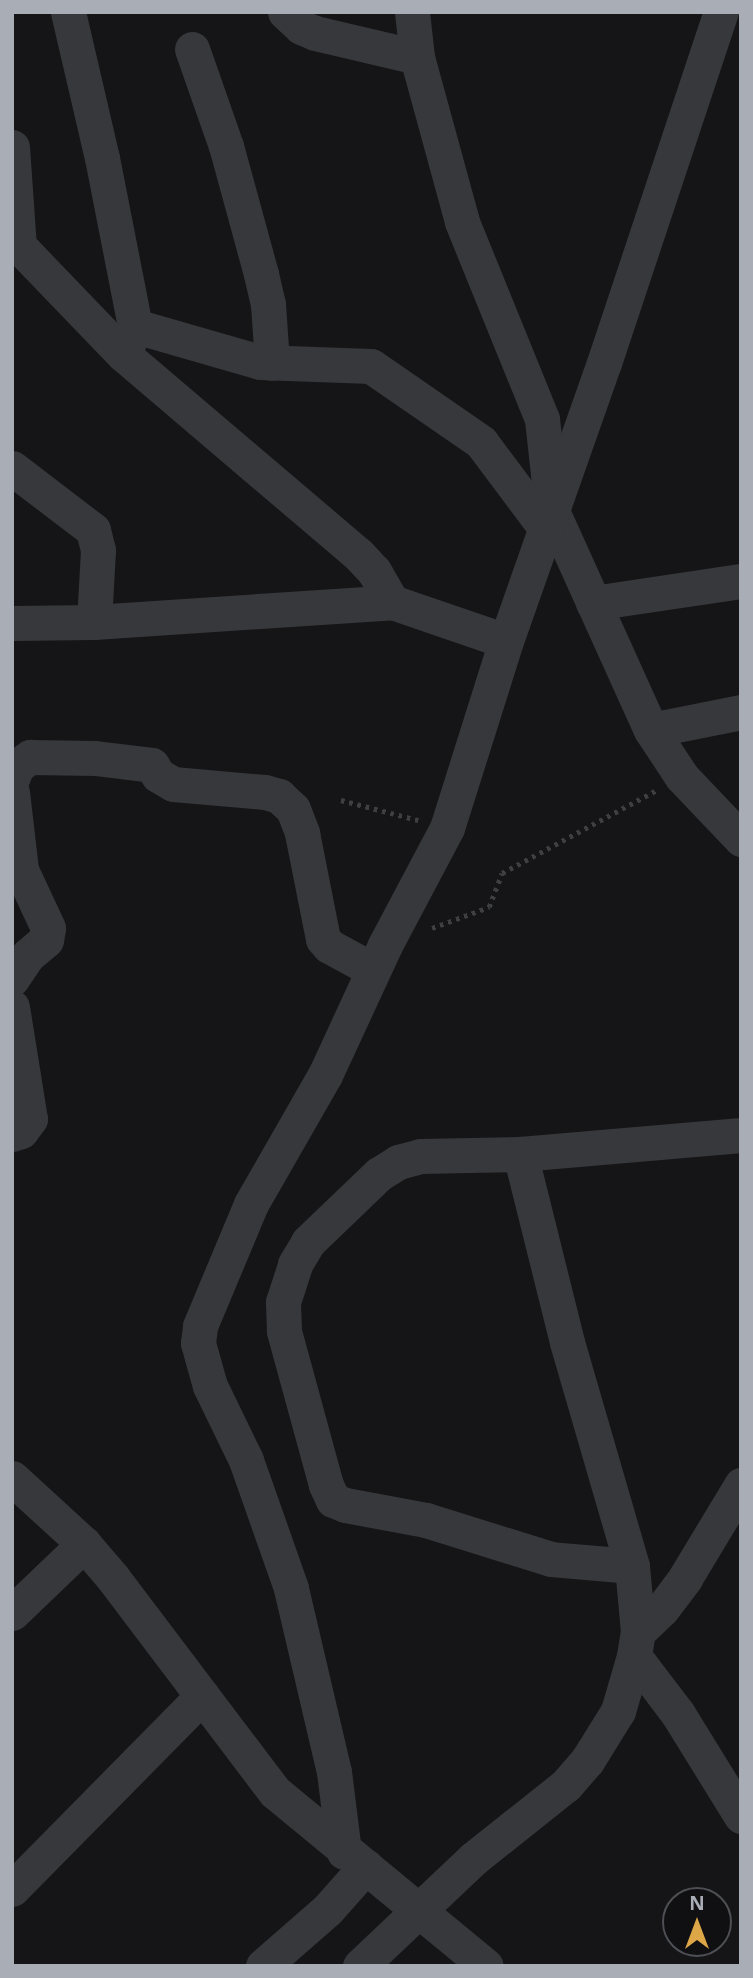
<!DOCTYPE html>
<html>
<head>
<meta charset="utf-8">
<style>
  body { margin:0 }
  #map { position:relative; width:753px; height:1978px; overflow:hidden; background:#151517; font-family:"Open Sans",sans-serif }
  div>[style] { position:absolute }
  .path>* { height:4.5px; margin-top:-2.25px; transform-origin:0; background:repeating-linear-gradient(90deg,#3d3f42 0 3.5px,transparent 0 8.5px) }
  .minor>* { height:35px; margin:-17.5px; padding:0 17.5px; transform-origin:17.5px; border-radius:17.5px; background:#37383b }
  span { translate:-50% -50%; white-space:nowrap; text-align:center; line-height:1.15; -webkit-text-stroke:5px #101012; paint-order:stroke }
  .frame { position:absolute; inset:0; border:14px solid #a9adb6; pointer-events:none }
  .north { position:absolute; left:662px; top:1887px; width:70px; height:70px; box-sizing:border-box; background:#101012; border:2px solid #4d4f54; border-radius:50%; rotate:0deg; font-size:19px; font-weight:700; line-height:28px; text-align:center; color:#a9adb6 }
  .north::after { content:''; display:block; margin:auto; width:24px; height:32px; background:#dda747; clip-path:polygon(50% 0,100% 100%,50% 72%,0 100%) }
</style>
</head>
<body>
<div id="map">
  <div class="path">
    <div style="left:341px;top:800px;width:80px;rotate:14.6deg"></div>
    <div style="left:432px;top:928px;width:61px;rotate:-20.2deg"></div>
    <div style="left:489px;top:907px;width:36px;rotate:-69deg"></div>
    <div style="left:502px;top:873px;width:174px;rotate:-28.2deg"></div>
  </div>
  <div class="minor">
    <div style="left:68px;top:12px;width:150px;rotate:76.9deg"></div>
    <div style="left:102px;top:158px;width:171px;rotate:78.9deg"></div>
    <div style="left:135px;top:326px;width:22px;rotate:111deg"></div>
    <div style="left:285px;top:12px;width:22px;rotate:43deg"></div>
    <div style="left:301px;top:27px;width:15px;rotate:23deg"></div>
    <div style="left:315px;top:33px;width:105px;rotate:13.2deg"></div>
    <div style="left:417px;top:57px;width:171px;rotate:74.7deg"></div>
    <div style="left:462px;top:222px;width:213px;rotate:67.9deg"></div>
    <div style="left:542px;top:419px;width:93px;rotate:83.8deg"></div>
    <div style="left:552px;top:511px;width:240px;rotate:65.7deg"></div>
    <div style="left:651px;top:730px;width:56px;rotate:56.6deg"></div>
    <div style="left:682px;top:777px;width:86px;rotate:46.4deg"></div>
    <div style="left:412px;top:12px;width:45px;rotate:83.7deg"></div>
    <div style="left:192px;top:49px;width:103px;rotate:70.7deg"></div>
    <div style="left:226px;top:146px;width:133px;rotate:74.7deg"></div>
    <div style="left:261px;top:274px;width:31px;rotate:77deg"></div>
    <div style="left:268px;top:304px;width:59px;rotate:86.1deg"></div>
    <div style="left:12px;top:147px;width:99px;rotate:86deg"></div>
    <div style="left:12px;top:243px;width:8px;rotate:23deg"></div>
    <div style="left:19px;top:246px;width:151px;rotate:46.1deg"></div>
    <div style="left:124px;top:355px;width:307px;rotate:40.4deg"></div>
    <div style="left:358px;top:554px;width:23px;rotate:47deg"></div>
    <div style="left:374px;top:571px;width:36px;rotate:60deg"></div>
    <div style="left:392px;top:602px;width:120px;rotate:18.9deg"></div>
    <div style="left:135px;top:326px;width:130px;rotate:16.1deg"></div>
    <div style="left:260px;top:362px;width:111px;rotate:2.1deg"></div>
    <div style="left:371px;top:366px;width:134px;rotate:34.6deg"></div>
    <div style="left:481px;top:442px;width:109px;rotate:53.2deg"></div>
    <div style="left:12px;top:468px;width:102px;rotate:37.4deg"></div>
    <div style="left:93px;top:530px;width:21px;rotate:76deg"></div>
    <div style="left:98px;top:550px;width:72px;rotate:93.2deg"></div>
    <div style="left:593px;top:603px;width:150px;rotate:-8.5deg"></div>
    <div style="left:12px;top:623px;width:82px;rotate:-0.7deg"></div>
    <div style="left:94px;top:622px;width:299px;rotate:-3.8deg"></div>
    <div style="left:651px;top:730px;width:92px;rotate:-11.3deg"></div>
    <div style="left:12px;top:779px;width:14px;rotate:-69deg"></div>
    <div style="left:17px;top:766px;width:16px;rotate:-35deg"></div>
    <div style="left:30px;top:757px;width:65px;rotate:0.9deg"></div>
    <div style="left:95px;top:758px;width:57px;rotate:7deg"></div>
    <div style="left:152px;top:765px;width:12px;rotate:59deg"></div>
    <div style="left:158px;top:775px;width:17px;rotate:31deg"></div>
    <div style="left:173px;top:784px;width:92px;rotate:5deg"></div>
    <div style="left:265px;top:792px;width:15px;rotate:16deg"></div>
    <div style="left:279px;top:796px;width:19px;rotate:43deg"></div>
    <div style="left:293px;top:809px;width:26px;rotate:69deg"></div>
    <div style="left:302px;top:833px;width:108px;rotate:78.8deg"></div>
    <div style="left:323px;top:939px;width:9px;rotate:49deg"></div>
    <div style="left:329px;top:946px;width:50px;rotate:28.6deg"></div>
    <div style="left:12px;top:792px;width:79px;rotate:83.4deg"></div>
    <div style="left:21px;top:870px;width:64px;rotate:65deg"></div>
    <div style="left:48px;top:928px;width:12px;rotate:99deg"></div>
    <div style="left:46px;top:940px;width:23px;rotate:140deg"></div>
    <div style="left:28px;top:955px;width:29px;rotate:124deg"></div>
    <div style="left:12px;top:1007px;width:113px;rotate:80.9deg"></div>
    <div style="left:30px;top:1119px;width:15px;rotate:127deg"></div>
    <div style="left:21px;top:1131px;width:9px;rotate:162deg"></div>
    <div style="left:12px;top:1478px;width:98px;rotate:42.5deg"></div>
    <div style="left:84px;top:1544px;width:45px;rotate:49.5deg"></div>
    <div style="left:113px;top:1578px;width:268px;rotate:52.9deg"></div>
    <div style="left:275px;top:1792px;width:273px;rotate:39.5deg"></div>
    <div style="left:632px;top:1566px;width:81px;rotate:-175.1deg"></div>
    <div style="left:551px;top:1559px;width:131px;rotate:-162.7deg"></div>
    <div style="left:426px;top:1520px;width:82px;rotate:-169.5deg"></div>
    <div style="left:345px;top:1505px;width:13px;rotate:-157deg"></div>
    <div style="left:333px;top:1500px;width:17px;rotate:-115deg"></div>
    <div style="left:326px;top:1485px;width:160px;rotate:-105.3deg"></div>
    <div style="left:284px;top:1331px;width:29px;rotate:-92deg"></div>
    <div style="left:283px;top:1302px;width:40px;rotate:-72deg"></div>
    <div style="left:295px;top:1264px;width:26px;rotate:-59deg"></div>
    <div style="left:308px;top:1242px;width:98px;rotate:-43.8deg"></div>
    <div style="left:379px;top:1174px;width:22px;rotate:-32deg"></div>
    <div style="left:398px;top:1162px;width:23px;rotate:-15deg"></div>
    <div style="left:420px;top:1156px;width:100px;rotate:-1.1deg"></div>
    <div style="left:520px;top:1154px;width:222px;rotate:-4.9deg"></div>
    <div style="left:12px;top:1613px;width:100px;rotate:-43.8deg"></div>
    <div style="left:638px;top:1632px;width:33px;rotate:-44deg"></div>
    <div style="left:662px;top:1609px;width:39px;rotate:-53deg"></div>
    <div style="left:685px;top:1578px;width:109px;rotate:-58.9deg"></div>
    <div style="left:634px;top:1656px;width:73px;rotate:52.8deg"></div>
    <div style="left:678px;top:1714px;width:120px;rotate:58.3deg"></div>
    <div style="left:344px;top:1852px;width:81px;rotate:-97.1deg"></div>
    <div style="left:334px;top:1772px;width:189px;rotate:-103.2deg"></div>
    <div style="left:291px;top:1588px;width:136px;rotate:-109.4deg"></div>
    <div style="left:246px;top:1460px;width:82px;rotate:-115.9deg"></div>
    <div style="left:210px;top:1386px;width:45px;rotate:-105.6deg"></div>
    <div style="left:198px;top:1343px;width:17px;rotate:-83deg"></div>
    <div style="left:200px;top:1326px;width:132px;rotate:-67.3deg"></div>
    <div style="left:251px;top:1204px;width:149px;rotate:-60.2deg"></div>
    <div style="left:325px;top:1075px;width:143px;rotate:-65.2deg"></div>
    <div style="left:385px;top:945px;width:132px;rotate:-62.1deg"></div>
    <div style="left:447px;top:828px;width:196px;rotate:-72.5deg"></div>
    <div style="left:506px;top:641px;width:295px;rotate:-70.6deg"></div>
    <div style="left:604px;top:363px;width:370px;rotate:-71.6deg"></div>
    <div style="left:12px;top:1889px;width:271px;rotate:-45.4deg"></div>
    <div style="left:263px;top:1966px;width:86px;rotate:-41.2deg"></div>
    <div style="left:328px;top:1909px;width:57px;rotate:-48.5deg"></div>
    <div style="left:360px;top:1966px;width:156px;rotate:-43.4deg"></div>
    <div style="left:473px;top:1859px;width:119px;rotate:-38.5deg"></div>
    <div style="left:566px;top:1785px;width:32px;rotate:-49deg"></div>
    <div style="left:587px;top:1761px;width:59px;rotate:-58.2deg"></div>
    <div style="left:618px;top:1711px;width:57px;rotate:-73.8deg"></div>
    <div style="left:634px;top:1656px;width:24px;rotate:-81deg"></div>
    <div style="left:638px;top:1632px;width:66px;rotate:-95.2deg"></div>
    <div style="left:632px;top:1566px;width:233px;rotate:-106.2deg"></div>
    <div style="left:567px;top:1342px;width:194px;rotate:-104deg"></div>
  </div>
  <div class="frame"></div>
  <div class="north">N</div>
</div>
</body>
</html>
